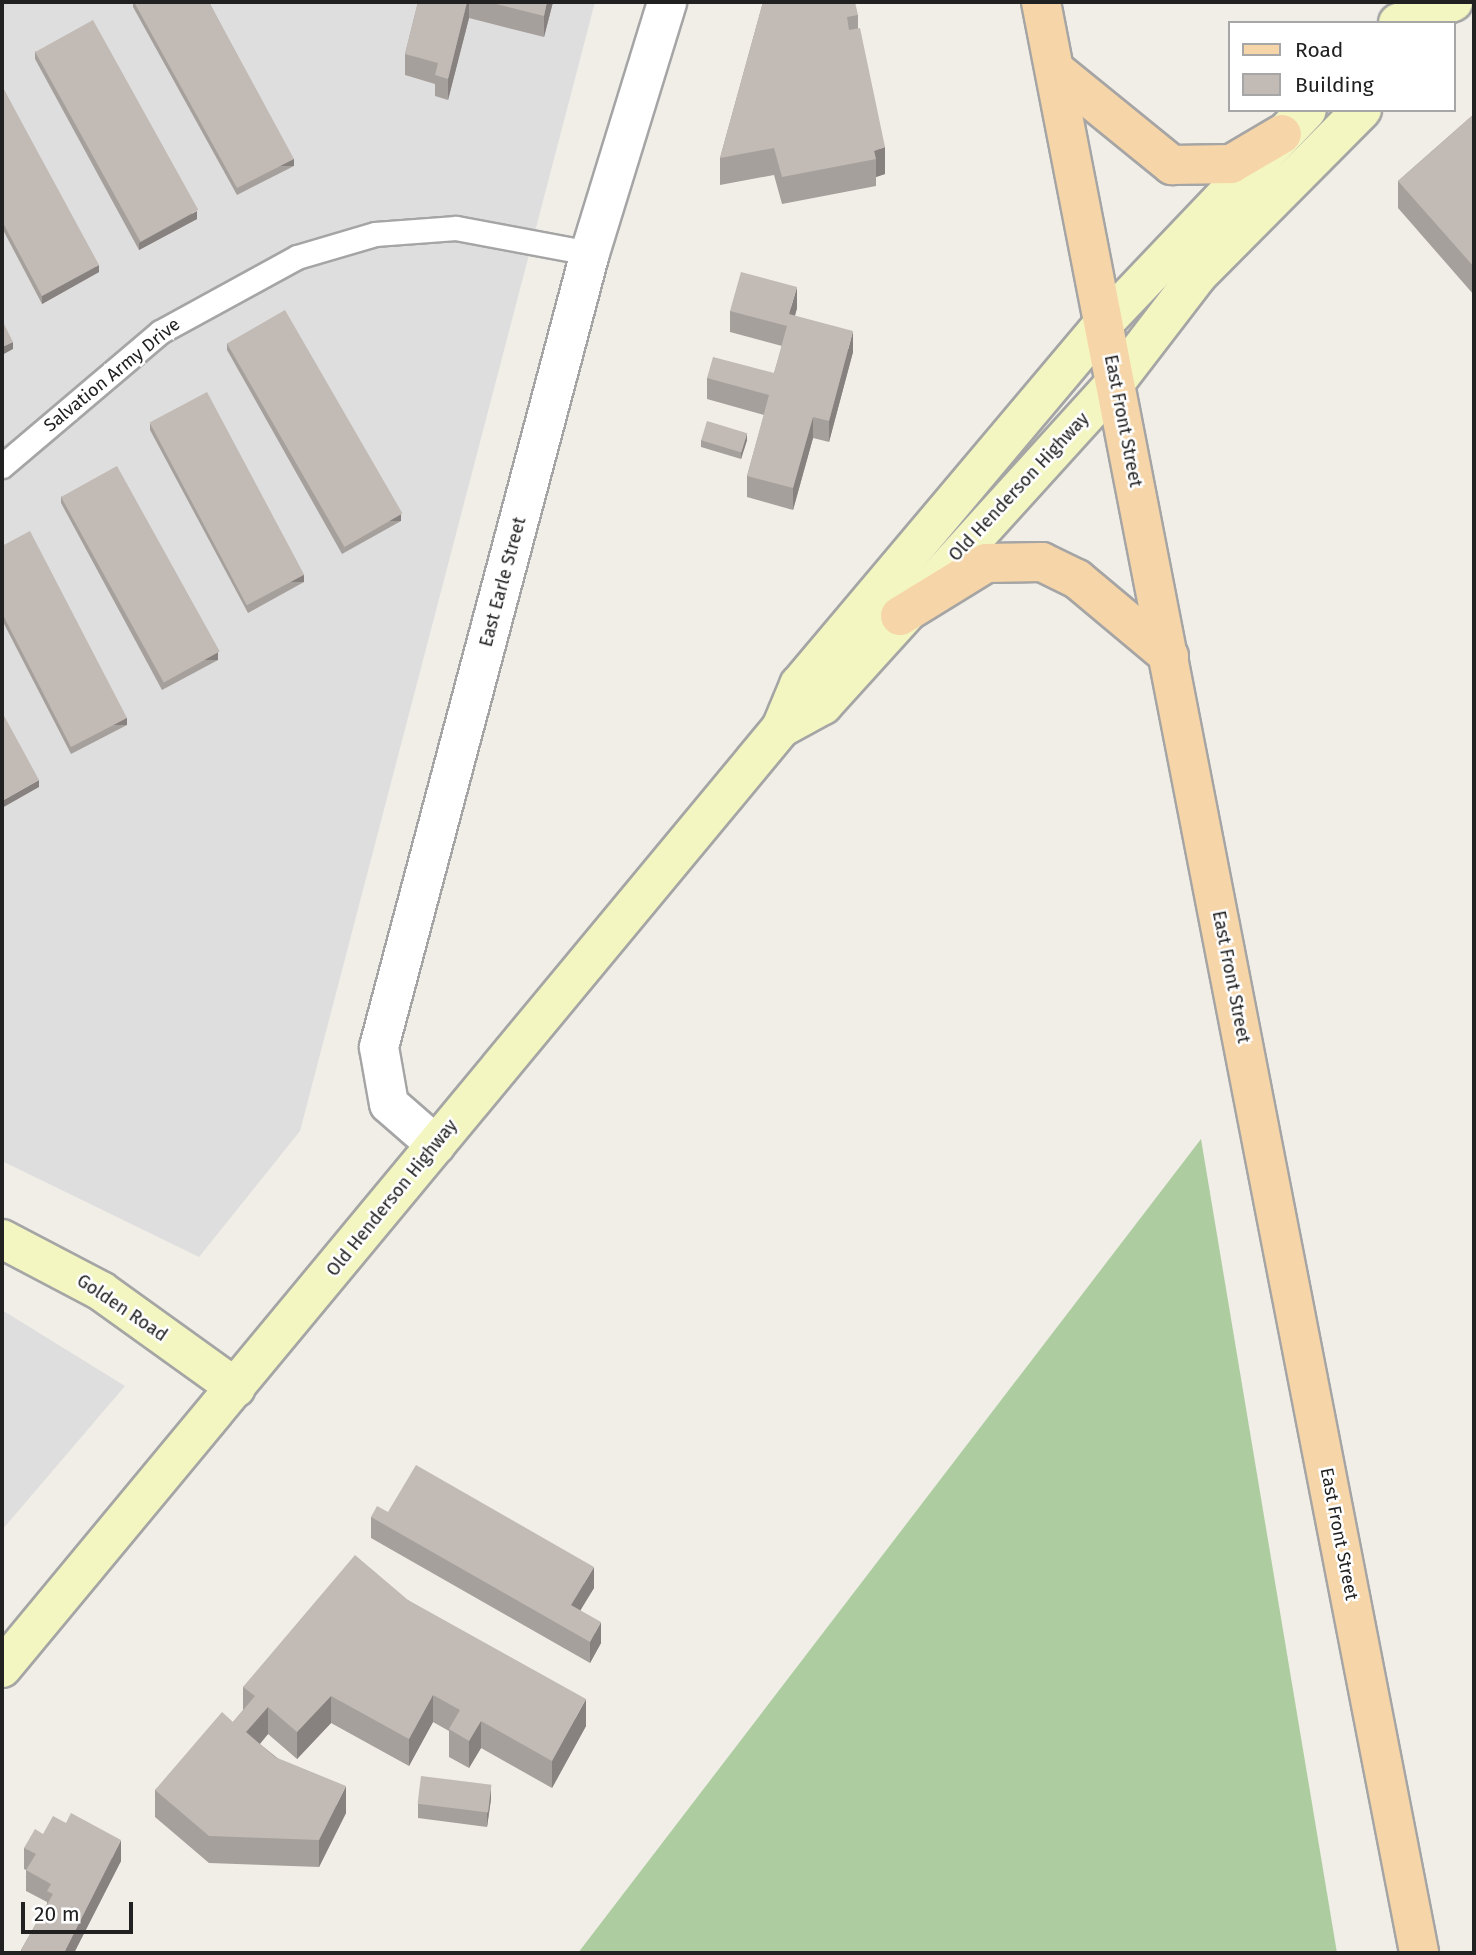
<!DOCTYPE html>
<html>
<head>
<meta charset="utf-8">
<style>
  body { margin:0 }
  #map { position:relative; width:1476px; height:1955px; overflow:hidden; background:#f1eee8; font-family:"Fira Sans",sans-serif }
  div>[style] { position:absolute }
  .residential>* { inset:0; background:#dfdede }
  .forest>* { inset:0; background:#adcda0 }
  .roads { filter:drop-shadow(2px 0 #a5a5a5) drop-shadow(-2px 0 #a5a5a5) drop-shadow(0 2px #a5a5a5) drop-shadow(0 -2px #a5a5a5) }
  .lane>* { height:23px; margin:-11.5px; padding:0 11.5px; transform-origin:11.5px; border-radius:11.5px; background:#fff }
  .street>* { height:38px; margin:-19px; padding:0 19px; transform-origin:19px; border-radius:19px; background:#fff }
  .secondary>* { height:38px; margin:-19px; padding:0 19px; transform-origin:19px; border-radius:19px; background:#f3f6c1 }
  .primary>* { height:38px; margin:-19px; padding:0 19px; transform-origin:19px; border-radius:19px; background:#f6d5a8 }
  .wall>* { inset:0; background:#a6a09c }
  .shaded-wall>* { inset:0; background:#87827f; transform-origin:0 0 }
  .building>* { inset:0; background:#c1bab5; transform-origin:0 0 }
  span { translate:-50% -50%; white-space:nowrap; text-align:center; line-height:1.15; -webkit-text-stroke:5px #fff; paint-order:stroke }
  .street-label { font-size:18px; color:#212121 }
  .frame { position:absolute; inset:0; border:4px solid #212121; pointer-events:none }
  .legend { position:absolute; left:1228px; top:21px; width:228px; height:91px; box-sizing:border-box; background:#fff; border:2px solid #a6a6a6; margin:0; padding:9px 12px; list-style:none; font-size:21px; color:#212121 }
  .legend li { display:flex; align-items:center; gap:14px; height:35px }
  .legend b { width:35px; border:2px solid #a6a6a6 }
  .scale { position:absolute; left:21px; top:1902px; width:112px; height:32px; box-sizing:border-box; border:4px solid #212121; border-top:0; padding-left:9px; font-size:21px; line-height:24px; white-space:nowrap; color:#212121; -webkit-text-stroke:5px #fff; paint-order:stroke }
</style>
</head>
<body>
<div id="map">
  <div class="residential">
    <div style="clip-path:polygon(2px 2px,595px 2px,300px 1131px,199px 1257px,2px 1161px)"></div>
    <div style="clip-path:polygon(2px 1310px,125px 1386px,2px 1530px)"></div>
  </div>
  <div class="forest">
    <div style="clip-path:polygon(1201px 1139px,1337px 1953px,578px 1953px)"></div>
  </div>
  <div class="roads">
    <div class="lane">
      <div style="left:2px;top:466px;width:207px;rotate:-40.3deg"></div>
      <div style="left:160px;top:332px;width:156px;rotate:-28.7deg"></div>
      <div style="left:297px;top:257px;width:81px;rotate:-16.4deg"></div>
      <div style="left:375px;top:234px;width:81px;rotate:-4.2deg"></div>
      <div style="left:456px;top:228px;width:136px;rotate:10.6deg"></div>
    </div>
    <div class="street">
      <div style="left:436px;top:1145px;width:62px;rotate:-138.9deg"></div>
      <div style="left:389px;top:1104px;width:58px;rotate:-100deg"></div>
      <div style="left:379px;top:1047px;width:822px;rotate:-75.12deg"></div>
      <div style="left:590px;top:253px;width:263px;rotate:-72.9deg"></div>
    </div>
    <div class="secondary">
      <div style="left:1398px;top:23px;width:59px;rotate:-20.9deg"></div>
      <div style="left:781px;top:728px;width:48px;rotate:-28.7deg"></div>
      <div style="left:823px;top:705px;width:435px;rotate:-47.8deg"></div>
      <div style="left:1115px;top:383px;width:135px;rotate:-52.5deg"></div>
      <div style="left:1197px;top:276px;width:234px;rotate:-45.2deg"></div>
      <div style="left:2px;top:1239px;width:112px;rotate:27.7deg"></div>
      <div style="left:101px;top:1291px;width:166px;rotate:35.7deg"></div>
      <div style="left:2px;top:1668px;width:1221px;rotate:-50.35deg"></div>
      <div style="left:781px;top:728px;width:47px;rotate:-67.3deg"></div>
      <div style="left:799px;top:685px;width:473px;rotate:-49.9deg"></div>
      <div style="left:1104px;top:323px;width:294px;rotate:-46.4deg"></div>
    </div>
    <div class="primary">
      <div style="left:1041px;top:2px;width:1987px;rotate:79.03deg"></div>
      <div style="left:1055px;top:70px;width:151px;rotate:39.1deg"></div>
      <div style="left:1172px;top:165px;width:59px;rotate:-1deg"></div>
      <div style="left:1231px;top:164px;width:59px;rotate:-30.5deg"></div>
      <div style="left:900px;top:616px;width:101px;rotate:-31.6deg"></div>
      <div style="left:986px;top:563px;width:56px;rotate:-1deg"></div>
      <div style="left:1042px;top:562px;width:39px;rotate:26deg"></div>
      <div style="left:1077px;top:579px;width:120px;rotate:39.9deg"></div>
    </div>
  </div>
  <div class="wall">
    <div style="clip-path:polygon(133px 2px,209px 2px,294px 166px,237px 195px,133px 7px)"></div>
    <div style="clip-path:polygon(418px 2px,553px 2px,544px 37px,469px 18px,448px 100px,435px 96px,435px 84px,405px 75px,405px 54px)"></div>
    <div style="clip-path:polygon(763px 2px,858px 15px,858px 28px,885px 174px,876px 177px,876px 186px,782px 204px,774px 175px,720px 185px,720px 158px)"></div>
    <div style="clip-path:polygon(35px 51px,197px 219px,139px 250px,35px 59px)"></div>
    <div style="clip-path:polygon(2px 86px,99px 272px,42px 304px,2px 228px)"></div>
    <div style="clip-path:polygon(1474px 114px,1474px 295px,1398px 208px,1398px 181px)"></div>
    <div style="clip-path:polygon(797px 308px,795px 316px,853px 352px,829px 442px,813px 438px,793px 510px,747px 497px,747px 476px,764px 415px,707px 399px,707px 378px,774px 373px,782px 346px,730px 332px,730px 311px)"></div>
    <div style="clip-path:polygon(227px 343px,401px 521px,342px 554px,227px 350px)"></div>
    <div style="clip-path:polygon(150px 423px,304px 582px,248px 613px,150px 430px)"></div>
    <div style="clip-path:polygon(701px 440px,747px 440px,741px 459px,701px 447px)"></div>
    <div style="clip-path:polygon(61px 496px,218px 660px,162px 690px,61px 503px)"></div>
    <div style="clip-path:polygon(2px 546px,127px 725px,71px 754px,2px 620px)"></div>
    <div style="clip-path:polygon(1472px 1423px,1474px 1423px,1474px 1458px,1472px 1444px)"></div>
    <div style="clip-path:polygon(388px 1512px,594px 1588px,580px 1610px,601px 1643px,590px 1663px,371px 1538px,371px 1517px)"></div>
    <div style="clip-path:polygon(408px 1600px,586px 1726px,552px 1788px,481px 1748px,469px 1768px,449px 1757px,449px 1731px,433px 1722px,409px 1766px,331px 1723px,297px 1759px,268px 1734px,260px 1744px,346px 1813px,319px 1867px,209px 1863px,155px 1817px,155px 1790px,233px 1722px,243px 1710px,243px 1687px)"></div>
    <div style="clip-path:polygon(491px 1799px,487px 1827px,418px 1818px,418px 1804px)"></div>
    <div style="clip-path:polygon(43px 1834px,121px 1861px,74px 1953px,21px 1953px,21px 1950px,47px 1904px,47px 1902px,26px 1891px,26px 1870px,24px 1869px,24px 1848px)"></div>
  </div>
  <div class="shaded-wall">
    <div style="clip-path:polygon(467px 2px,469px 2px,469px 18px,448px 100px,448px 79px)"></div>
    <div style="clip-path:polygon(547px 2px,553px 2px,544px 37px,544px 16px)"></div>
    <div style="clip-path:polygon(885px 147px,885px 174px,876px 177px,876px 159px,874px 151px)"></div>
    <div style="left:294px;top:159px;width:7px;height:64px;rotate:90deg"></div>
    <div style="clip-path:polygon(197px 211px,197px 219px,139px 250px,139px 243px)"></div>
    <div style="clip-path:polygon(99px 265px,99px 272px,42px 304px,42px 296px)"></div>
    <div style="clip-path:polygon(797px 287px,797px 308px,789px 335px,789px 314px)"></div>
    <div style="clip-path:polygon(853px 331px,853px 352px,829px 442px,829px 421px)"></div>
    <div style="clip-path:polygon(13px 342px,13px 349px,2px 355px,2px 347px)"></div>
    <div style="clip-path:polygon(813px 417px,813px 438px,793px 510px,793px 488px)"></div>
    <div style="clip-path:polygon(747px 433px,747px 440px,741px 459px,741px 452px)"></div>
    <div style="left:401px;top:514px;width:7px;height:68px;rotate:90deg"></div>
    <div style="left:304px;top:575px;width:7px;height:64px;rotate:90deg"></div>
    <div style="left:218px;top:652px;width:8px;height:64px;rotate:90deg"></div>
    <div style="left:127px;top:718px;width:7px;height:63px;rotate:90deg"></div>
    <div style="clip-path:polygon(39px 780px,39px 787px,2px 808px,2px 801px)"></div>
    <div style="clip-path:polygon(594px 1567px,594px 1588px,571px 1626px,571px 1605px)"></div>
    <div style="clip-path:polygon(601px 1622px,601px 1643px,590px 1663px,590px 1642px)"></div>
    <div style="clip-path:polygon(433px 1695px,433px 1722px,409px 1766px,409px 1739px)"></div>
    <div style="clip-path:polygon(331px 1696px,331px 1723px,297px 1759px,297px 1732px)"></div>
    <div style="clip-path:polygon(586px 1699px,586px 1726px,552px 1788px,552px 1761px)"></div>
    <div style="clip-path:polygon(268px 1707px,268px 1734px,246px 1760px,246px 1732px)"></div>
    <div style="clip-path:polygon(481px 1721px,481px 1748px,469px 1768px,469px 1741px)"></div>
    <div style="clip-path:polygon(491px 1785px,491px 1799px,487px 1827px,487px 1813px)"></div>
    <div style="clip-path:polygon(346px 1786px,346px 1813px,319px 1867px,319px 1840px)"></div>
    <div style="clip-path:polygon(121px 1840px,121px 1861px,74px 1953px,64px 1953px)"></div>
  </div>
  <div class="building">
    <div style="clip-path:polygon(134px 2px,209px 2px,294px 159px,237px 188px)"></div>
    <div style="clip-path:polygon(418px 2px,467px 2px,448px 79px,435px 75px,438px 63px,405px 54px)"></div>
    <div style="clip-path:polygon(488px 2px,547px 2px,544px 16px)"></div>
    <div style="clip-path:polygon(763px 2px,855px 2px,858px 15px,847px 17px,849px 30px,860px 28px,885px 147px,874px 151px,876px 159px,782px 177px,774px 148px,720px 158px)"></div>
    <div style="left:93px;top:20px;width:217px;height:66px;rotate:61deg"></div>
    <div style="clip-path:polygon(2px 86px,99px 265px,42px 296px,2px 221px)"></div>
    <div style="clip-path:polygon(1474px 114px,1474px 267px,1398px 181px)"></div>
    <div style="clip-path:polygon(741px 272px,797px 287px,789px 314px,853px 331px,829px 421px,813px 417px,793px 488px,747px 476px,769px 395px,707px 378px,713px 357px,774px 373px,787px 326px,730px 311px)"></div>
    <div style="left:285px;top:310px;width:235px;height:67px;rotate:60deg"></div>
    <div style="clip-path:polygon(2px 320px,13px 342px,2px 347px)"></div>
    <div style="left:207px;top:392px;width:207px;height:65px;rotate:62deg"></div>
    <div style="left:707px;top:421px;width:42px;height:20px;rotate:17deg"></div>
    <div style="left:117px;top:466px;width:212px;height:64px;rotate:61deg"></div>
    <div style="clip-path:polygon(30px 531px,127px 718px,71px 747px,2px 613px,2px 546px)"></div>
    <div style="clip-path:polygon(2px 712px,39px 780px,2px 801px)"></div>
    <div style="clip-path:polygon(1472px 1423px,1474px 1423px,1474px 1437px)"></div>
    <div style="clip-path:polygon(416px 1465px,594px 1567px,571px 1605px,601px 1622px,590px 1642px,371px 1517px,377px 1506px,388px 1512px)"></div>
    <div style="clip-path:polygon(355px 1555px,408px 1600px,586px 1699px,552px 1761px,481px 1721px,469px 1741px,449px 1729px,460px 1710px,433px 1695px,409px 1739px,331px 1696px,297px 1732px,268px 1707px,246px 1732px,275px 1757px,346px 1786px,319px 1840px,209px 1836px,155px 1790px,222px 1712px,233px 1722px,255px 1696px,243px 1687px)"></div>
    <div style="left:421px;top:1776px;width:71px;height:28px;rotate:7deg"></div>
    <div style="clip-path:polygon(71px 1813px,121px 1840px,64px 1953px,26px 1953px,21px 1950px,53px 1894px,47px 1891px,51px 1884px,26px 1870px,36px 1854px,24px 1848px,35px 1829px,43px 1834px,53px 1816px,66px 1823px)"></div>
  </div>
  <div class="street-label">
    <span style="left:112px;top:375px;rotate:-39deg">Salvation Army Drive</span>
    <span style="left:1123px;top:421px;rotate:79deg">East Front Street</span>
    <span style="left:1019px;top:487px;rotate:-47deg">Old Henderson Highway</span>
    <span style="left:503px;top:582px;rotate:-75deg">East Earle Street</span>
    <span style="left:1231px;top:977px;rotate:79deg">East Front Street</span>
    <span style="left:392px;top:1198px;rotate:-51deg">Old Henderson Highway</span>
    <span style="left:122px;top:1308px;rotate:34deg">Golden Road</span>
    <span style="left:1339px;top:1534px;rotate:79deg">East Front Street</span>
  </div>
  <div class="frame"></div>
  <ul class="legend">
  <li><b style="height:9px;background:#f6d5a8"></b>Road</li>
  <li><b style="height:19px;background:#c1bab5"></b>Building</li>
  </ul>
  <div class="scale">20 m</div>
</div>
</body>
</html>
